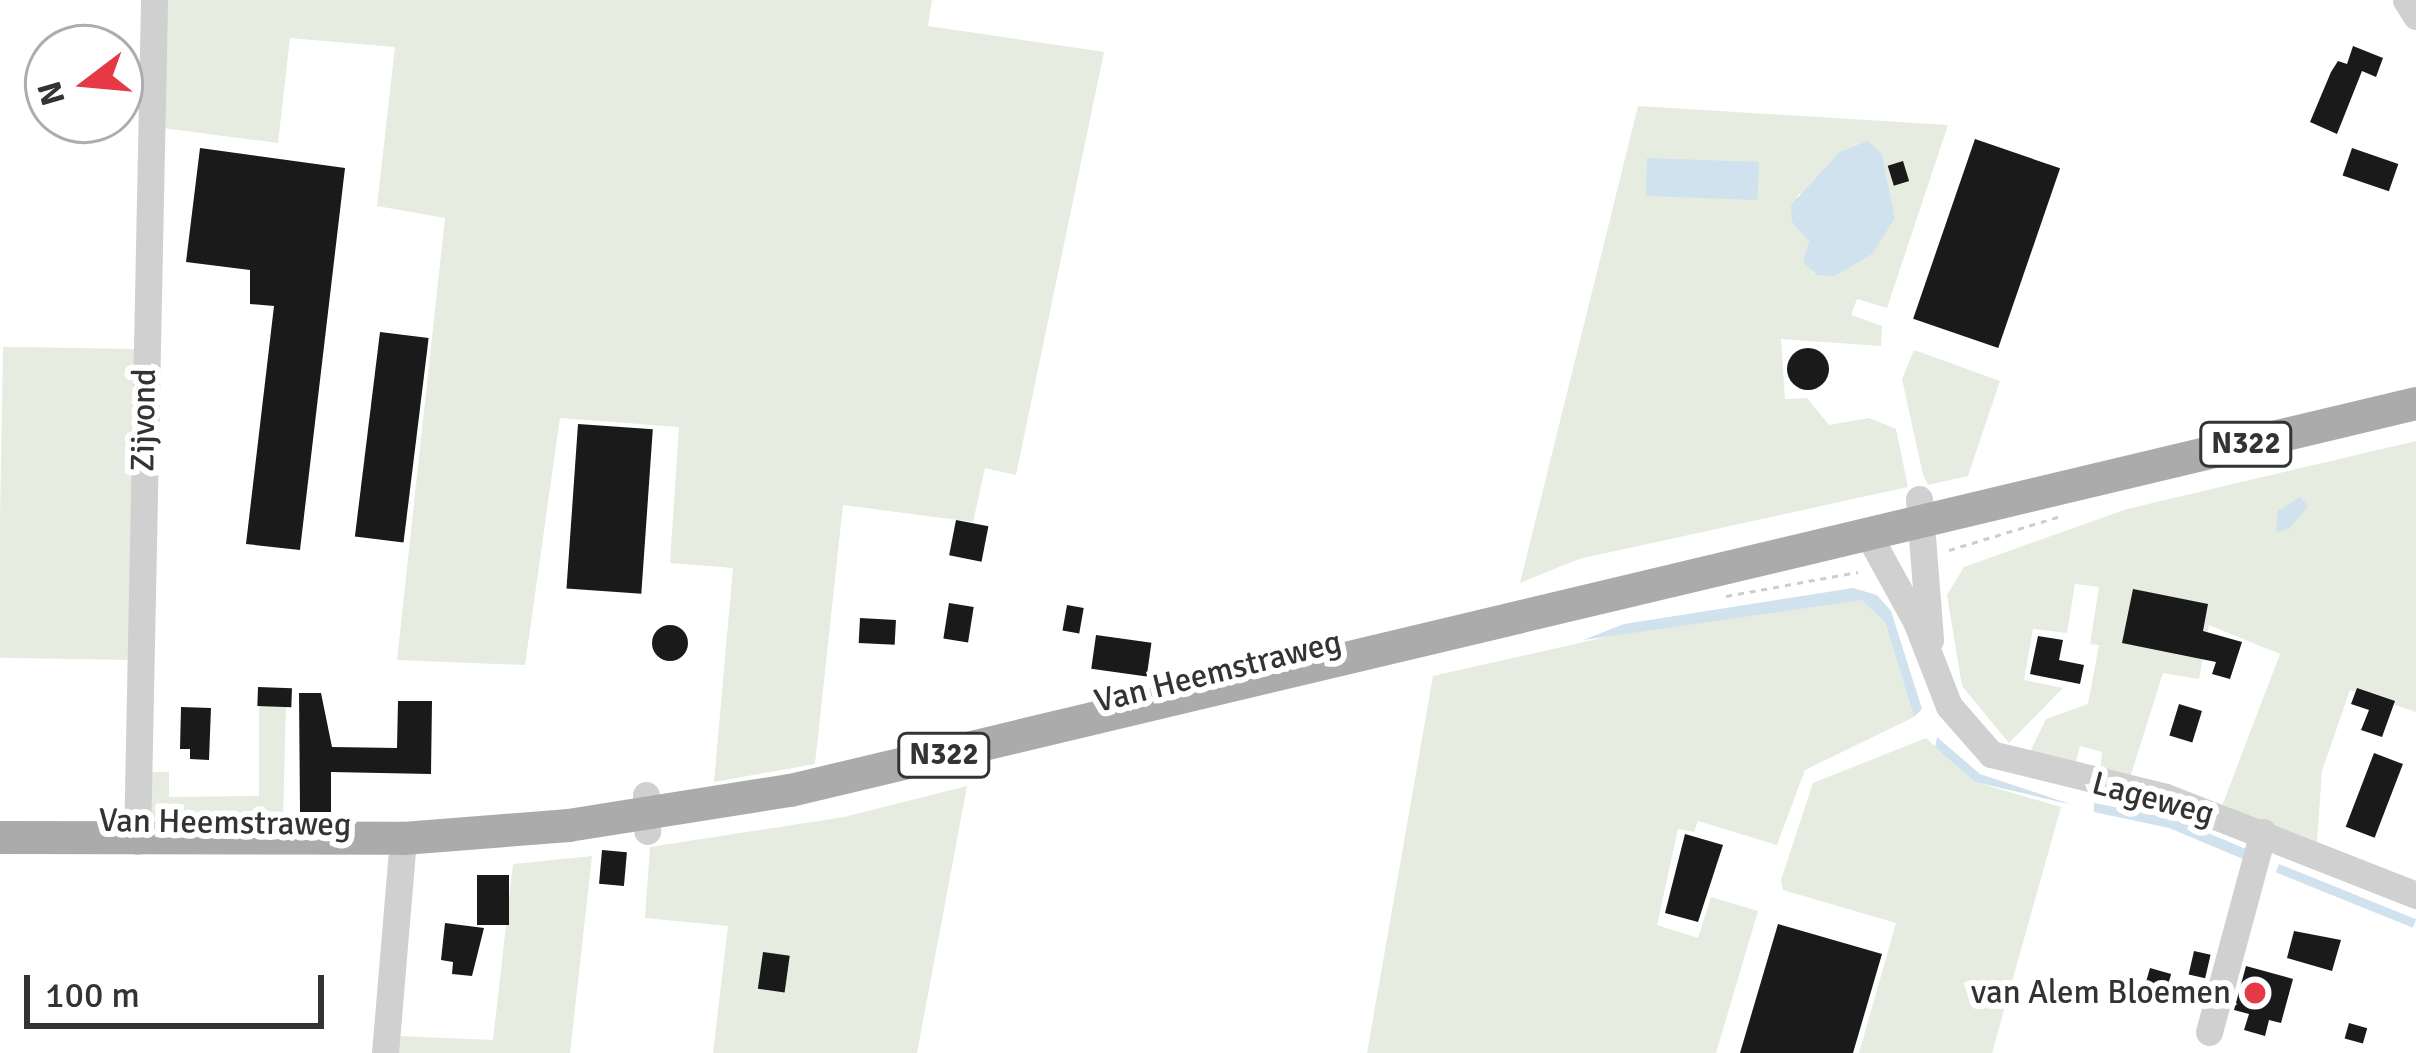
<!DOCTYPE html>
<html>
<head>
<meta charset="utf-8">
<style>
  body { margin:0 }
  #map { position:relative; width:2416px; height:1053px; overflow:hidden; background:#fff; font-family:Signika,sans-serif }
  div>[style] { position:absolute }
  .green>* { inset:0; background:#e6ecdf; transform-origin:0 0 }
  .water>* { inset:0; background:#cfe2ee; transform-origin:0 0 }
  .building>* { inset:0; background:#1a1a1a; transform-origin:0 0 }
  .round { border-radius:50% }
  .path>* { height:3px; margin-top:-1.5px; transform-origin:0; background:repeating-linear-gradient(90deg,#cdcdcd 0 6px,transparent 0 12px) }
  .minor>* { height:27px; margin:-13.5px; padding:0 13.5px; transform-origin:13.5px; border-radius:13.5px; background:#d0d0d0 }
  .major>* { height:33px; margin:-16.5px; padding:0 16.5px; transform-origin:16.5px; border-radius:16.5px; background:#ababab }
  .dots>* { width:33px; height:33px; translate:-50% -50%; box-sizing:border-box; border:6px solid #fff; border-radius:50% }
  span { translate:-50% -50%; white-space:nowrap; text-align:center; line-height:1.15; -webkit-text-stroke:12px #fff; paint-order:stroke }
  .shield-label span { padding:3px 9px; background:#fff; border:3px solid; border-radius:9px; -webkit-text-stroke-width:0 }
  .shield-label { font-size:30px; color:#333; font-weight:700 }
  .street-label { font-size:33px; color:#333 }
  .poi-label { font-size:33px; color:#333 }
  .right { translate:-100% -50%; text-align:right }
  .north { position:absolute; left:24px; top:24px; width:120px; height:120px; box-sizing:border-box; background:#fff; border:3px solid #adadad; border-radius:50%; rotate:254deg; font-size:33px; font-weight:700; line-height:48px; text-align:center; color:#333 }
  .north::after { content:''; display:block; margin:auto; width:42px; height:54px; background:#e63946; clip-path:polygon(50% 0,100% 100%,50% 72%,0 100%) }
  .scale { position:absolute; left:24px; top:975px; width:300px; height:54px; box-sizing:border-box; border:6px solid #333; border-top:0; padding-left:15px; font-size:36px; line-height:42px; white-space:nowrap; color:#333; -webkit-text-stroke:9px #fff; paint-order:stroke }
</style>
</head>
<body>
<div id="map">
  <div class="green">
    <div style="clip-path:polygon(164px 0,932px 0,928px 26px,1104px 52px,1016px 475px,985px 468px,973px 522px,843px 505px,815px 764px,714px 782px,733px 568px,670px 563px,679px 427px,560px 418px,525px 665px,397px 660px,445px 218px,377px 206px,395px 47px,290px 38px,278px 143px,163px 128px)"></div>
    <div style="clip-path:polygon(evenodd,1638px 106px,1948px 125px,1887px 308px,1857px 299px,1851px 315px,1882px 326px,1881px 346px,1781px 339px,1785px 399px,1807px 398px,1829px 425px,1869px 418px,1896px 429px,1908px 487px,1579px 559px,1520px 583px,1638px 106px,1882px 155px,1895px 218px,1813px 273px,1808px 236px,1792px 222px,1798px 195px,1882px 155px)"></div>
    <div style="left:137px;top:349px;width:311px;height:134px;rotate:91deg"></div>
    <div style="clip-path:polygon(1914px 350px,2000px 381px,1968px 476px,1928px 485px,1923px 475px,1902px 379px)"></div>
    <div style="clip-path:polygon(2416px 441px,2416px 712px,2350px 690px,2322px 771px,2317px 842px,2222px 806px,2280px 654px,2209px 625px,2199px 679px,2163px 673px,2128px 784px,2100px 771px,2102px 752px,2080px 746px,2076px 762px,2027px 758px,2046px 719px,2088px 704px,2099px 645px,2090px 644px,2099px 587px,2075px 584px,2067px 633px,2033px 629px,2024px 680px,2063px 688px,2009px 743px,1962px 686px,1947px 595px,1964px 567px,2127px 509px)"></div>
    <div style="clip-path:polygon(1850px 597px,1870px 603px,1885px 622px,1914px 717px,1805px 770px,1777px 845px,1698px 821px,1694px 832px,1678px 829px,1657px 925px,1698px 938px,1711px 897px,1758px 911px,1716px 1053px,1367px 1053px,1433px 676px,1615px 635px)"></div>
    <div style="clip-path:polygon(259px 705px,286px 705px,283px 821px,151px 821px,151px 772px,169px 772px,169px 797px,259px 796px)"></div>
    <div style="clip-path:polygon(1926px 738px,1975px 782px,2061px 807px,1992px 1053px,1859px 1053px,1896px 923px,1783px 890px,1781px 880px,1813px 783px)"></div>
    <div style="clip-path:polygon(967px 786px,917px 1053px,713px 1053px,728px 926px,645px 918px,650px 847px,844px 817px)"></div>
    <div style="clip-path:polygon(592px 856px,570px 1053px,396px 1053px,397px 1036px,493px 1040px,513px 864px)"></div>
  </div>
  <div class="water">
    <div style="clip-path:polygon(1868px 141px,1882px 154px,1895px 218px,1872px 254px,1835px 276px,1817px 275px,1803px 262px,1809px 241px,1792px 222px,1791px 205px,1840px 152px)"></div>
    <div style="left:1647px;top:158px;width:112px;height:38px;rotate:2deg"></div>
    <div style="clip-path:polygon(2300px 497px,2308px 506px,2289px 529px,2276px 532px,2278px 511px)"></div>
    <div style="clip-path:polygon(1853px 588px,1877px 595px,1891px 611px,1922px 709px,1914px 717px,1885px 622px,1862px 600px,1583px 640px,1624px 624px)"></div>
    <div style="clip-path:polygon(1937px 737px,1980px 774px,2073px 805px,1975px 782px,1935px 747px)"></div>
    <div style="clip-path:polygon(2094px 803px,2175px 819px,2246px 849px,2243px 859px,2169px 828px,2094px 812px)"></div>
    <div style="left:2279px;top:864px;width:148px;height:9px;rotate:22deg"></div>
  </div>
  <div class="building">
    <div style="clip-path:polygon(2353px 46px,2383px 58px,2376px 77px,2362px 71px,2337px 134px,2310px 122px,2331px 72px,2338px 61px,2347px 64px)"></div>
    <div style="left:1975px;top:139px;width:90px;height:190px;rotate:19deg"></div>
    <div style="clip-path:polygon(200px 148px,345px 168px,300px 550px,246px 544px,274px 306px,250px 304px,250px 270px,186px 262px)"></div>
    <div style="left:2352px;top:148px;width:49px;height:29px;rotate:19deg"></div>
    <div style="left:1903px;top:161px;width:21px;height:16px;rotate:73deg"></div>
    <div style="left:380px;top:332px;width:49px;height:206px;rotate:7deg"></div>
    <div class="round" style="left:1787px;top:348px;width:42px;height:42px"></div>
    <div style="left:578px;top:424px;width:75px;height:165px;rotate:4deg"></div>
    <div style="left:956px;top:520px;width:33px;height:36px;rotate:11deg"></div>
    <div style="clip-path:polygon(2133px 589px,2208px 604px,2203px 631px,2242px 642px,2230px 679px,2212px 674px,2216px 662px,2122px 643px)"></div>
    <div style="left:949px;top:603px;width:25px;height:36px;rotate:9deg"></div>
    <div style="left:1067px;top:605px;width:17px;height:26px;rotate:10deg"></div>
    <div style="left:860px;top:618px;width:36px;height:25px;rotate:3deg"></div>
    <div class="round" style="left:652px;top:625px;width:36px;height:36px"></div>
    <div style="left:1096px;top:635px;width:56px;height:34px;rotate:8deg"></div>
    <div style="clip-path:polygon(2038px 636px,2063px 640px,2059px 660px,2084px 665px,2080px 684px,2030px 674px)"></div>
    <div style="left:258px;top:687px;width:34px;height:19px;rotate:2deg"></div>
    <div style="clip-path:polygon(2357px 688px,2395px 701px,2382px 737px,2361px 730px,2369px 710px,2351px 704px)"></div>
    <div style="clip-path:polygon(299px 693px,321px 693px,332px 747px,397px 748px,398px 701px,432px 701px,431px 774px,331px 772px,331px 812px,300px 812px)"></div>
    <div style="left:2179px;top:704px;width:24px;height:33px;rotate:17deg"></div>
    <div style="clip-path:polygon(181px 707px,211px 708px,209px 760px,190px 759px,190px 749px,180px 749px)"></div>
    <div style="left:2374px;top:753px;width:31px;height:79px;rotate:21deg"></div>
    <div style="clip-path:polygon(1685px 834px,1723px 845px,1698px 922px,1665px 913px)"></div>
    <div style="left:602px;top:850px;width:25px;height:34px;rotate:5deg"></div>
    <div style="left:477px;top:875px;width:32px;height:50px"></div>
    <div style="clip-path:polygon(445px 923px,484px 928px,472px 976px,452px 974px,453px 962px,441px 960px)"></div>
    <div style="clip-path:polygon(1778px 924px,1882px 954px,1853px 1053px,1740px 1053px)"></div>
    <div style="clip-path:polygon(2294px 931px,2341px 940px,2332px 971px,2287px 958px)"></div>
    <div style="left:2194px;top:951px;width:17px;height:24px;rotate:13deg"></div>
    <div style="left:763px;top:952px;width:27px;height:37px;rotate:8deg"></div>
    <div style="clip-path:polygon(2246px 966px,2293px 979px,2281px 1023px,2269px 1020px,2265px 1036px,2244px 1030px,2249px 1014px,2234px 1010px)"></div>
    <div style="left:2150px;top:968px;width:22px;height:19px;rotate:16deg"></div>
    <div style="left:2349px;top:1023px;width:19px;height:16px;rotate:16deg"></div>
  </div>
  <div class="path">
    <div style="left:1949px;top:550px;width:117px;rotate:-16.9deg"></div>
    <div style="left:1726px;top:596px;width:134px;rotate:-10.3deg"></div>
  </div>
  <div class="minor">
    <div style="left:2406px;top:0;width:19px;rotate:58deg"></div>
    <div style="left:1919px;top:499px;width:141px;rotate:85.5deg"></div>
    <div style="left:1869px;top:536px;width:97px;rotate:61.1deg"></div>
    <div style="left:1916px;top:621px;width:91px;rotate:68.8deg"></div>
    <div style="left:1949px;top:706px;width:64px;rotate:48.8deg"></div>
    <div style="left:1991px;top:754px;width:180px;rotate:13.8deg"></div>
    <div style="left:2166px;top:797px;width:269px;rotate:21.4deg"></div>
    <div style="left:646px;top:795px;width:36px;rotate:88deg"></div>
    <div style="left:137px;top:841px;width:841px;rotate:-88.84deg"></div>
    <div style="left:2209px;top:1032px;width:207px;rotate:-74.9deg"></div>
    <div style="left:385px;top:1053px;width:216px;rotate:-85.2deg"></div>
  </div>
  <div class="major">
    <div style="left:0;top:837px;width:403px;rotate:0.1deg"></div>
    <div style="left:403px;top:838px;width:166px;rotate:-4.5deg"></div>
    <div style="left:568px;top:825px;width:225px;rotate:-9deg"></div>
    <div style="left:790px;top:790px;width:1671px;rotate:-13.39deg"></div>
  </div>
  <div class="dots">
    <div style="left:2255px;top:993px;background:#e63946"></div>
  </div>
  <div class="shield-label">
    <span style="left:2246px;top:444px">N322</span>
    <span style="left:944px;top:755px">N322</span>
  </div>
  <div class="street-label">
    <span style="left:144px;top:420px;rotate:-89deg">Zijvond</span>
    <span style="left:1218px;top:672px;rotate:-14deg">Van Heemstraweg</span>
    <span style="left:2153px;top:799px;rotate:15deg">Lageweg</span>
    <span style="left:225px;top:823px;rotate:1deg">Van Heemstraweg</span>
  </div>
  <div class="poi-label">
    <span class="right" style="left:2231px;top:993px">van Alem Bloemen</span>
  </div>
  <div class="north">N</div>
  <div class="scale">100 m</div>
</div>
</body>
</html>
